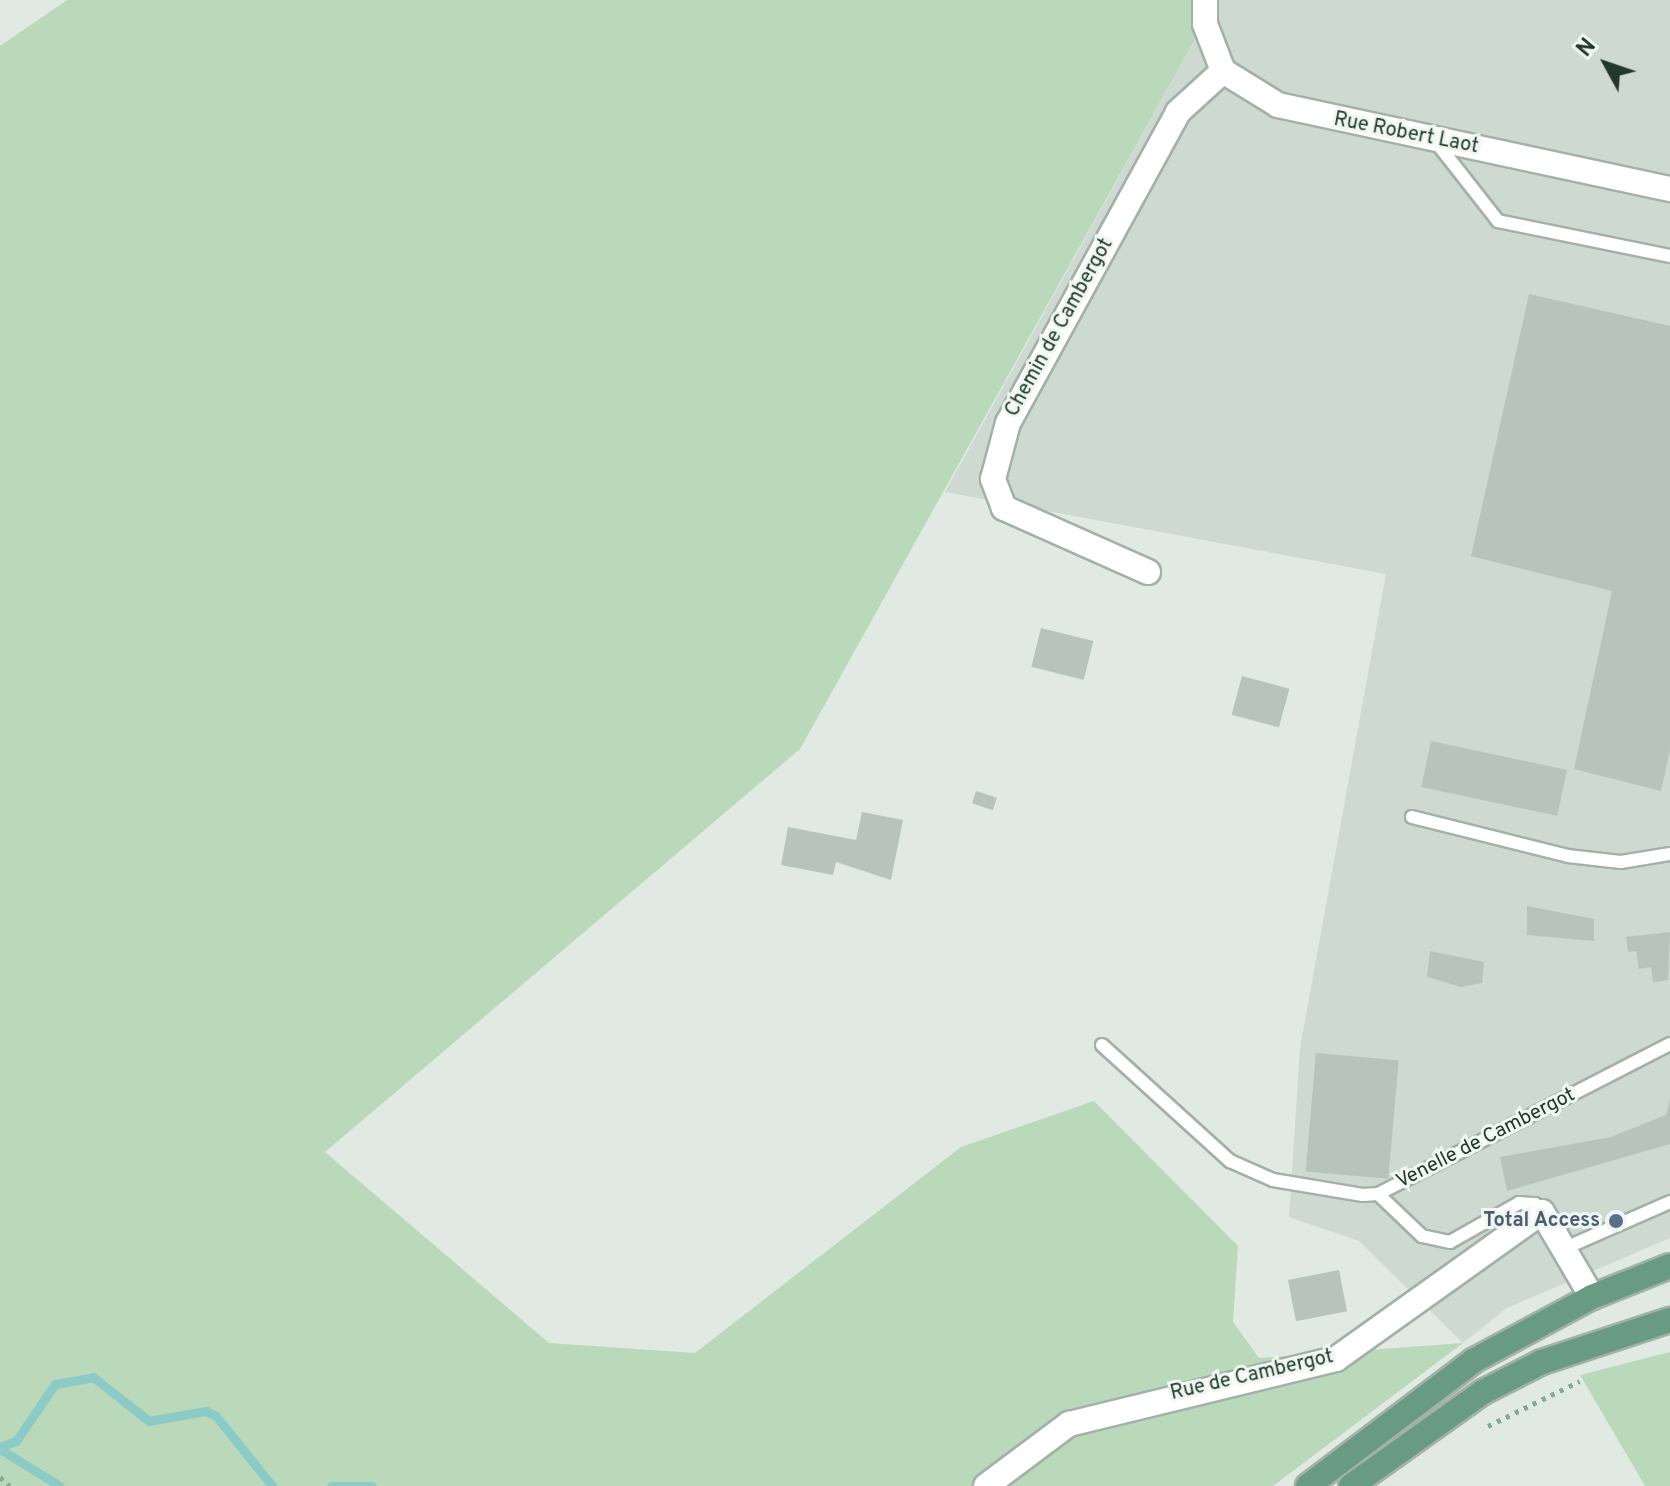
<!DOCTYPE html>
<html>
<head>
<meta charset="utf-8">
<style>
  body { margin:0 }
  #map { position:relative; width:1670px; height:1486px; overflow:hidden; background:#e0eae3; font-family:Overpass,sans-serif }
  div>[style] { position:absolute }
  .built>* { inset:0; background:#ced9d2 }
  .green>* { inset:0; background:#bad9bb }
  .stream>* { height:9px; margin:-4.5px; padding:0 4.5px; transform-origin:4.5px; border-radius:4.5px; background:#8ccbc5 }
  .building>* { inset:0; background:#b6c4bb; transform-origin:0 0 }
  .path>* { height:5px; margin-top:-2.5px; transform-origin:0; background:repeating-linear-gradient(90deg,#83ab94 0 4px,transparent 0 10px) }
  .roads { filter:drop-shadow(2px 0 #a3b1a9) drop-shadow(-2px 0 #a3b1a9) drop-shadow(0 2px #a3b1a9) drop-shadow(0 -2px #a3b1a9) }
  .lane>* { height:12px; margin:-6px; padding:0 6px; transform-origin:6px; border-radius:6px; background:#fff }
  .street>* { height:24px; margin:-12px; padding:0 12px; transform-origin:12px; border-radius:12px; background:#fff }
  .primary>* { height:24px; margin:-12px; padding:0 12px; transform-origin:12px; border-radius:12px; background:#689b82 }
  .dots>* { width:22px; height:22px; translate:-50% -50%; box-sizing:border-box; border:4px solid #f0f7f2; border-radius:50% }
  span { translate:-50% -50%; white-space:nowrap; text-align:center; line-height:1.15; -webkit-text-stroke:6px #f0f7f2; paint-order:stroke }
  .street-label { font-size:20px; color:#22382d }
  .service-label { font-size:20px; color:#4e5e75; font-weight:700 }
  .right { translate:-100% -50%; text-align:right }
  .north { position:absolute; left:1566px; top:24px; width:80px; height:80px; -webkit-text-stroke:6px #f0f7f2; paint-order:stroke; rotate:310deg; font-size:22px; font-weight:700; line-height:32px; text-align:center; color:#22382d }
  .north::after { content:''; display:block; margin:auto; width:28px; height:36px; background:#22382d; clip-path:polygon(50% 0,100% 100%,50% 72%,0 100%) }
</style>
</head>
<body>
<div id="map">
  <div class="built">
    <div style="clip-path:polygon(1217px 0,1670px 0,1670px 1238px,1507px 1308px,1463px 1343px,1359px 1241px,1289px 1217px,1300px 1048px,1386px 574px,945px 492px)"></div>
  </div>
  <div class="green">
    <div style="clip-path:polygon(67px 0,1217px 0,800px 749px,325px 1152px,549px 1343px,695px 1353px,961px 1147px,1094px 1101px,1238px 1246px,1233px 1322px,1259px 1358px,1463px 1343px,1273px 1486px,0 1486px,0 46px)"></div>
    <div style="clip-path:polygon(1670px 1352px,1670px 1486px,1645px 1486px,1580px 1375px)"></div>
  </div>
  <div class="stream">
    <div style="left:0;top:1447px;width:17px;rotate:-21deg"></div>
    <div style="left:16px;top:1441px;width:69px;rotate:-55.6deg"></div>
    <div style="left:55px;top:1384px;width:39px;rotate:-10deg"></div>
    <div style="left:93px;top:1377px;width:71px;rotate:38.2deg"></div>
    <div style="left:149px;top:1421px;width:58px;rotate:-10deg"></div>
    <div style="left:206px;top:1411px;width:11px;rotate:27deg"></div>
    <div style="left:216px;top:1416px;width:90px;rotate:51.3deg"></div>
    <div style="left:0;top:1449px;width:70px;rotate:31.7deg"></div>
    <div style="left:331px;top:1486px;width:41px"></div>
  </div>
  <div class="building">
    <div style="clip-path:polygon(1529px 294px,1670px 326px,1670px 750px,1661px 791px,1574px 769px,1612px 591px,1471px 556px)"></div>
    <div style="left:1041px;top:628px;width:54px;height:40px;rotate:14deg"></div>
    <div style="left:1242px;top:676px;width:49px;height:40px;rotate:15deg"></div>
    <div style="left:1431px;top:741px;width:139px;height:47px;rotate:12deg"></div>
    <div style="left:976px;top:791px;width:22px;height:13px;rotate:18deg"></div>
    <div style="clip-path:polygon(862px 812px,903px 820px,891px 880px,836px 862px,833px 875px,781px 865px,788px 827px,856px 840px)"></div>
    <div style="clip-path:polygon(1527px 906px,1594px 919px,1594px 941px,1527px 935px)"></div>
    <div style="clip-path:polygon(1670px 932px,1668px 980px,1653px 982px,1651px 967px,1639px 969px,1636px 951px,1628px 952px,1626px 937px)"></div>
    <div style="clip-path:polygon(1430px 951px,1484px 962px,1482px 983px,1461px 987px,1427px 977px)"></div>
    <div style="left:1316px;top:1053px;width:83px;height:119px;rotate:5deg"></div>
    <div style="clip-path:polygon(1670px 1099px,1670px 1144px,1507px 1191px,1500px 1157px,1611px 1137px,1666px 1115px)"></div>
    <div style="left:1339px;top:1270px;width:42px;height:52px;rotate:79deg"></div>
  </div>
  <div class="path">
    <div style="left:1488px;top:1426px;width:102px;rotate:-26.1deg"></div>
    <div style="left:0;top:1477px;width:13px;rotate:42deg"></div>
  </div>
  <div class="roads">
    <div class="lane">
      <div style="left:1436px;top:142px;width:100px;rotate:51.9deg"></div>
      <div style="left:1498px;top:221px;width:176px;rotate:11.5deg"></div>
      <div style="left:1412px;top:817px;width:161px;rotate:14deg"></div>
      <div style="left:1568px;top:856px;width:53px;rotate:6.5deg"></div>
      <div style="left:1621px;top:862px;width:50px;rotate:-9.3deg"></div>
      <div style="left:1102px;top:1045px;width:173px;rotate:42.2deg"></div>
      <div style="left:1230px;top:1161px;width:47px;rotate:23.8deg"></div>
      <div style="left:1273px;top:1180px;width:91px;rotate:9.5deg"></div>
      <div style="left:1363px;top:1195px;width:15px;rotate:-4deg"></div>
      <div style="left:1378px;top:1194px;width:328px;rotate:-27.2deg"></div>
      <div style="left:1378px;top:1194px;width:61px;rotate:43.7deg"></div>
      <div style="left:1422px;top:1236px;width:29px;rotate:12deg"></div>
      <div style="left:1450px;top:1242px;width:79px;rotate:-29.5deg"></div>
      <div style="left:1519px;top:1203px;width:16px;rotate:4deg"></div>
      <div style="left:1535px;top:1204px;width:11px;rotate:49deg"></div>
      <div style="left:1563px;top:1249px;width:117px;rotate:-23.7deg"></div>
    </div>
    <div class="street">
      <div style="left:1205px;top:0;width:24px;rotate:90deg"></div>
      <div style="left:1205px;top:24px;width:50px;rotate:69deg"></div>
      <div style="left:1223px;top:71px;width:65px;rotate:31.7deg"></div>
      <div style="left:1278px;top:105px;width:401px;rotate:12.1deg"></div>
      <div style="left:1148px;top:572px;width:158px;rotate:-156deg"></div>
      <div style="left:1004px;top:508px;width:31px;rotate:-111deg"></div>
      <div style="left:993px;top:479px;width:58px;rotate:-75deg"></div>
      <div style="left:1008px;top:423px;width:354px;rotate:-61.3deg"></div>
      <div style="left:1178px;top:112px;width:61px;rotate:-42.3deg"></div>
      <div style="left:986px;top:1486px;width:104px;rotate:-36.8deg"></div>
      <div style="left:1069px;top:1424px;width:275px;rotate:-13.7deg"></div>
      <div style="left:1336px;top:1359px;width:253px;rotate:-35.5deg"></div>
      <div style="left:1542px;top:1212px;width:99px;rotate:59.5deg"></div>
    </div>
    <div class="primary">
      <div style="left:1308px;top:1486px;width:207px;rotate:-37.1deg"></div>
      <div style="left:1473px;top:1361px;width:135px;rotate:-28.3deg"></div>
      <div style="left:1592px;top:1297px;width:84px;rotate:-21.7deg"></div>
      <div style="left:1351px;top:1486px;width:162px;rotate:-35.5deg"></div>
      <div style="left:1483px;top:1392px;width:66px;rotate:-27deg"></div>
      <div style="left:1542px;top:1362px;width:135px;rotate:-18.2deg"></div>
    </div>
  </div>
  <div class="dots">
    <div style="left:1616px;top:1221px;background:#5c6f8a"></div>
  </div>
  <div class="street-label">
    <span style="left:1406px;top:134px;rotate:11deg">Rue Robert Laot</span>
    <span style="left:1060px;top:328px;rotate:-61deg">Chemin de Cambergot</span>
    <span style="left:1486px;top:1139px;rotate:-27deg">Venelle de Cambergot</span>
    <span style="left:1252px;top:1376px;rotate:-13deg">Rue de Cambergot</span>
  </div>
  <div class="service-label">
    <span class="right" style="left:1600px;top:1221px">Total Access</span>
  </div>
  <div class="north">N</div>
</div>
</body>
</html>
